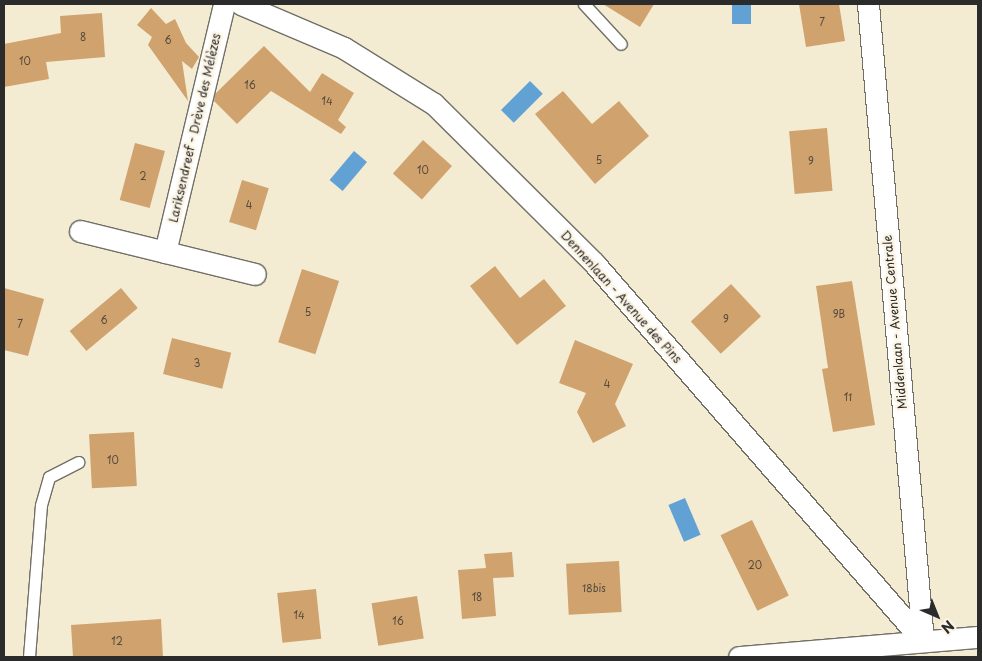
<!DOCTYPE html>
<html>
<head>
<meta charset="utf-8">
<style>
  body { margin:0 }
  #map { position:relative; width:982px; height:661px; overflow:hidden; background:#f3ecd3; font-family:"Playpen Sans",sans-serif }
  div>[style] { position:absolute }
  .water>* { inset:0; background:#61a1d3; transform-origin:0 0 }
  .building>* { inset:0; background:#d0a26e; transform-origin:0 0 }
  .roads { filter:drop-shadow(1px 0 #716f66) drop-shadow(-1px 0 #716f66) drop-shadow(0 1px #716f66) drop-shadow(0 -1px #716f66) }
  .service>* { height:11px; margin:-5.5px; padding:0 5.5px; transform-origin:5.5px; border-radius:5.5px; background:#fff }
  .minor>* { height:21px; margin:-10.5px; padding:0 10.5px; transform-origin:10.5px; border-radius:10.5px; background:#fff }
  span { translate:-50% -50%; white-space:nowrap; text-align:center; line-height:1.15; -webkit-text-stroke:5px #fcf5e5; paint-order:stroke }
  .number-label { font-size:10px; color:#54493c }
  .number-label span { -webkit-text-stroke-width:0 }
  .street-label { font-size:12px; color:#2b2b2b }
  .frame { position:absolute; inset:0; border:5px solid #2b2b2b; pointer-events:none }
  .north { position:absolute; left:912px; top:591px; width:50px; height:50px; -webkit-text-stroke:4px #fcf5e5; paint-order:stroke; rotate:136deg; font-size:14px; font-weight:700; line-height:20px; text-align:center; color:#2b2b2b }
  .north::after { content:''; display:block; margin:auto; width:18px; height:22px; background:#2b2b2b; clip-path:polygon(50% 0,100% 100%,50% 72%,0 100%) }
</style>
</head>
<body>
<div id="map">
  <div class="water">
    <div style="left:732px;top:4px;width:19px;height:20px"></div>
    <div style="left:530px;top:81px;width:18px;height:41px;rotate:45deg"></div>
    <div style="left:354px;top:151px;width:17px;height:38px;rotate:40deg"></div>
    <div style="left:685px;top:498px;width:40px;height:18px;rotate:67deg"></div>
  </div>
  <div class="building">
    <div style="clip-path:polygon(603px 4px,654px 4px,640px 27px)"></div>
    <div style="clip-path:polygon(799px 4px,839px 4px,845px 41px,806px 47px)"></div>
    <div style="clip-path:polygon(151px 8px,166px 24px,175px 19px,186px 43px,199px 57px,192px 69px,182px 61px,188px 101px,148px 45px,152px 37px,137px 25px)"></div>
    <div style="clip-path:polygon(102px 13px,105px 57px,46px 62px,49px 79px,4px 87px,4px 44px,61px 33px,60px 16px)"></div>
    <div style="clip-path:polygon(264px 46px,310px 92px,322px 73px,354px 93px,338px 120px,346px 127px,341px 134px,271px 91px,237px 124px,214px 101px,215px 94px)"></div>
    <div style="clip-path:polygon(563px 91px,592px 124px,619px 101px,649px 136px,595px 184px,535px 114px)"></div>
    <div style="left:827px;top:128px;width:63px;height:38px;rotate:85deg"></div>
    <div style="left:423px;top:140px;width:39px;height:45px;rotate:42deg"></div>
    <div style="left:135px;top:143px;width:31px;height:59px;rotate:15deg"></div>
    <div style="left:242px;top:180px;width:28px;height:44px;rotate:17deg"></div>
    <div style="clip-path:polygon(495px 266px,520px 298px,544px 279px,566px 306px,517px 345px,470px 286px)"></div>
    <div style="left:302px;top:269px;width:39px;height:77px;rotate:18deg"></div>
    <div style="clip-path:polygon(852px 281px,875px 425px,833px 432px,822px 369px,828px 368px,816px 286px)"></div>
    <div style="left:731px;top:284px;width:44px;height:55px;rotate:47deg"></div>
    <div style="clip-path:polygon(4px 288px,44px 299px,28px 356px,4px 350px)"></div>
    <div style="left:121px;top:288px;width:26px;height:67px;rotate:50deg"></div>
    <div style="left:172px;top:338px;width:61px;height:37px;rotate:14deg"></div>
    <div style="clip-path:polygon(575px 340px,633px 364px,615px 404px,626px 426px,593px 443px,577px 412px,586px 393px,559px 383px)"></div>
    <div style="left:134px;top:432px;width:54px;height:45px;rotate:87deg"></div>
    <div style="left:752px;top:520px;width:84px;height:35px;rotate:64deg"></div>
    <div style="clip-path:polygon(512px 552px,514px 577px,493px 578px,496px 616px,462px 619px,458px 570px,486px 568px,484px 554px)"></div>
    <div style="left:619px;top:561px;width:51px;height:53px;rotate:87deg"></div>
    <div style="left:316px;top:589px;width:50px;height:39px;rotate:84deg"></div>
    <div style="left:417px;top:596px;width:43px;height:46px;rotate:81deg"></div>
    <div style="clip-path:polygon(161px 619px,163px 657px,73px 657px,71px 625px)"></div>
  </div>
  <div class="roads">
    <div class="service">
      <div style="left:584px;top:4px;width:54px;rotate:47.2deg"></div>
      <div style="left:29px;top:657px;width:152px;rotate:-85.5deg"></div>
      <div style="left:41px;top:505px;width:29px;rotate:-74deg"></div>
      <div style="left:49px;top:477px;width:33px;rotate:-27deg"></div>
    </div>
    <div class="minor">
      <div style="left:241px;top:4px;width:112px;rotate:23.1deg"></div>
      <div style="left:344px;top:48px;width:106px;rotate:31.9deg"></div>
      <div style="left:434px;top:104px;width:226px;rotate:44.8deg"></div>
      <div style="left:594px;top:263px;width:501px;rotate:48.96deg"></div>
      <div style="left:868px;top:4px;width:639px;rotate:85.07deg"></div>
      <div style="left:80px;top:231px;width:180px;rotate:13.8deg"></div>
      <div style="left:165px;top:252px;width:255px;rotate:-76.6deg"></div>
      <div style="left:739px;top:657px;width:240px;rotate:-4.8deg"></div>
    </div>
  </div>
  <div class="number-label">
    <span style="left:822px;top:22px">7</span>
    <span style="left:83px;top:37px">8</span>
    <span style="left:168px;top:40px">6</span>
    <span style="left:25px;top:61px">10</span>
    <span style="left:250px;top:85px">16</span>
    <span style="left:327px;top:101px">14</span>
    <span style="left:599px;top:160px">5</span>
    <span style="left:811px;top:161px">9</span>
    <span style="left:423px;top:170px">10</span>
    <span style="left:143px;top:176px">2</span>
    <span style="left:249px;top:205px">4</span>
    <span style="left:308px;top:312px">5</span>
    <span style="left:839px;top:314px">9B</span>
    <span style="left:726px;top:319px">9</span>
    <span style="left:104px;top:320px">6</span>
    <span style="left:20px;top:324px">7</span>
    <span style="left:197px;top:363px">3</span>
    <span style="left:607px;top:384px">4</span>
    <span style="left:848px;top:397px">11</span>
    <span style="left:113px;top:460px">10</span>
    <span style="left:755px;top:565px">20</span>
    <span style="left:594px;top:588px">18bis</span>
    <span style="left:477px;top:597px">18</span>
    <span style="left:299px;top:615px">14</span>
    <span style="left:398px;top:621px">16</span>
    <span style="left:117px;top:641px">12</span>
  </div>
  <div class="street-label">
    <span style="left:195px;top:128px;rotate:-77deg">Lariksendreef - Drève des Mélèzes</span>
    <span style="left:621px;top:297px;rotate:48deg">Dennenlaan - Avenue des Pins</span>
    <span style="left:895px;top:322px;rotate:-95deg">Middenlaan - Avenue Centrale</span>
  </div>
  <div class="frame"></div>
  <div class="north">N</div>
</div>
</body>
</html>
